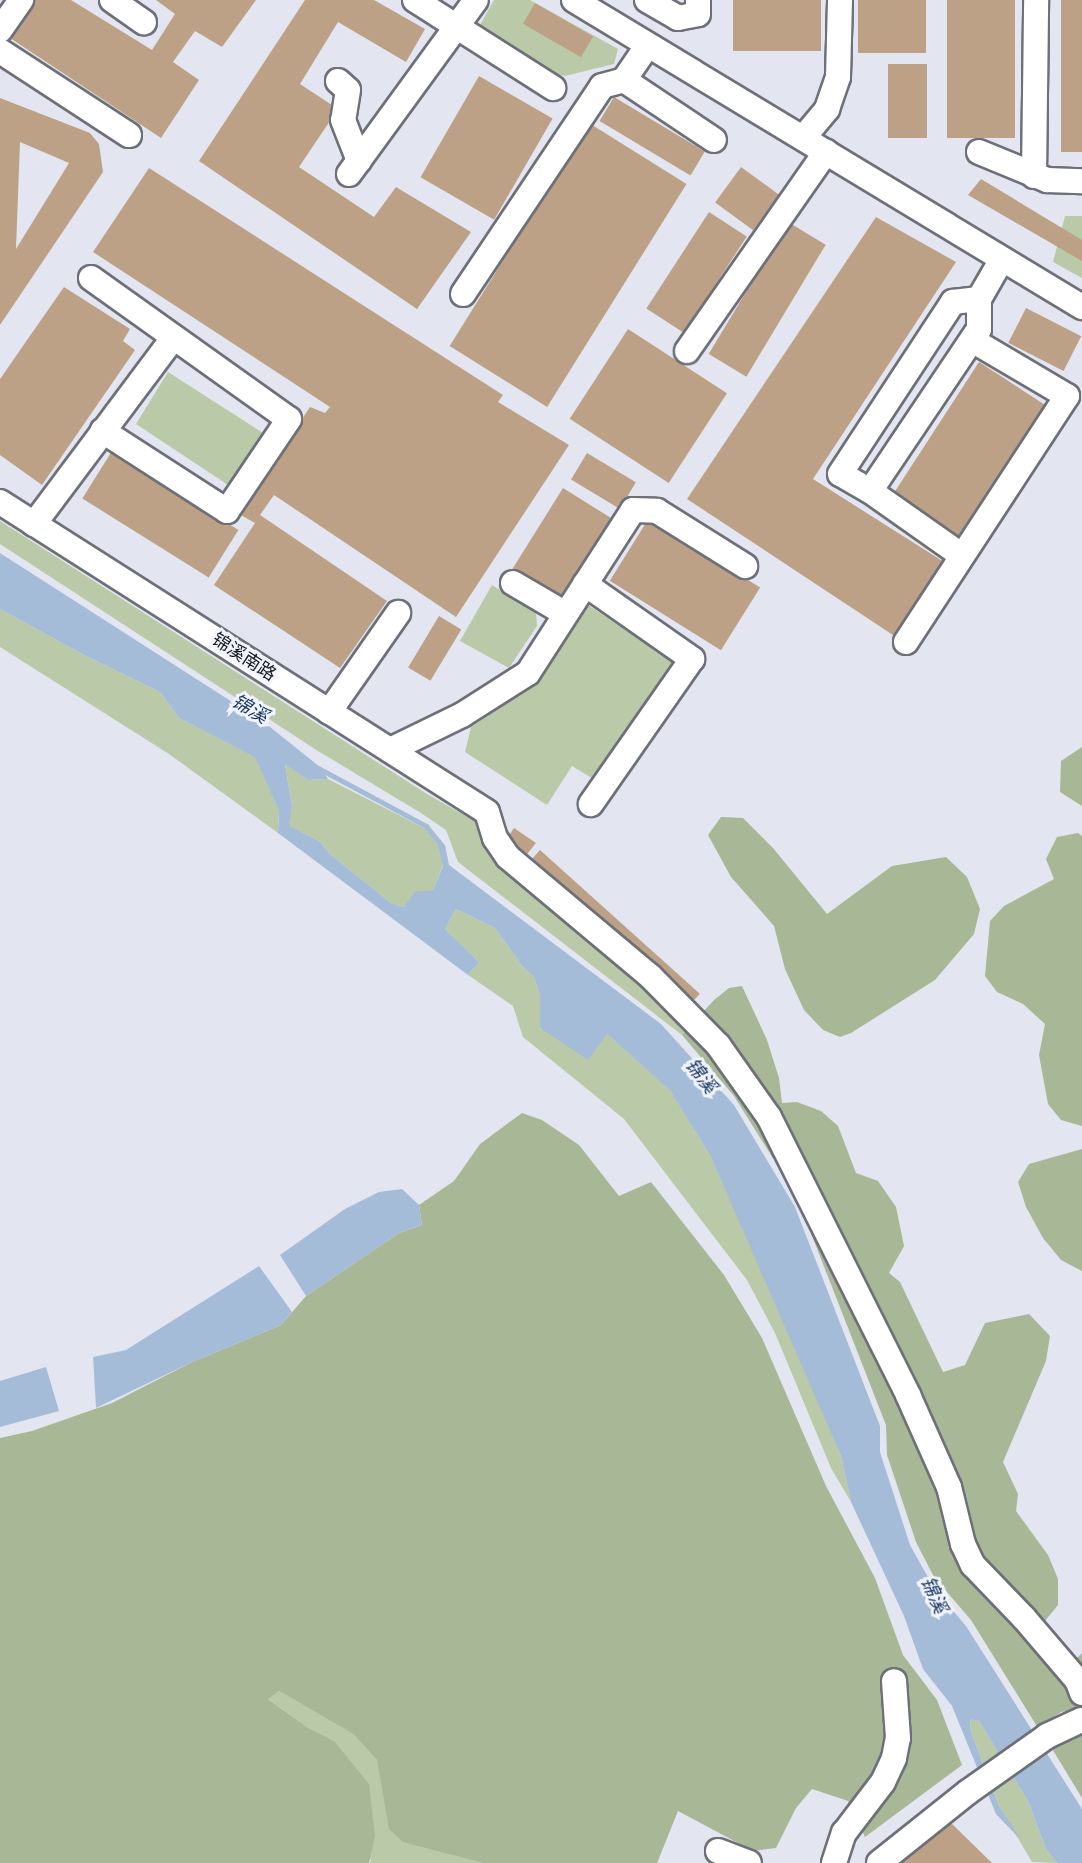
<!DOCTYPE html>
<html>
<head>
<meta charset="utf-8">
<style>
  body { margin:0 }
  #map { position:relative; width:1082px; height:1863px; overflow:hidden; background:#e3e6f0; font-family:"PT Sans","Noto Sans SC",sans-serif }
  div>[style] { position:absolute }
  .green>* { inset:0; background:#bac9a8 }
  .forest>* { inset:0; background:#a8b796 }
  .water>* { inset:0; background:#a5bcd9 }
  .stream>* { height:5px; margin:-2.5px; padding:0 2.5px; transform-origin:2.5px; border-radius:2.5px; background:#a5bcd9 }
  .building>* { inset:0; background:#bca187; transform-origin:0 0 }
  .roads { filter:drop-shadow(2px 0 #6e7079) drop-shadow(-2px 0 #6e7079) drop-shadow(0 2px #6e7079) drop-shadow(0 -2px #6e7079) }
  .minor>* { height:24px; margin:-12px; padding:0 12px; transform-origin:12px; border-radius:12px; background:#fff }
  span { translate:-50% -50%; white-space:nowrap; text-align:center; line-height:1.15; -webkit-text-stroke:6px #f1f3fd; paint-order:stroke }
  .street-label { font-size:18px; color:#17181b }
  .water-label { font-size:19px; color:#17385f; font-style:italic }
</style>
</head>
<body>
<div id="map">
  <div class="green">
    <div style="clip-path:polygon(494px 0,530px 0,618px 49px,614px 64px,565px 76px,553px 73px,480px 25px)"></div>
    <div style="clip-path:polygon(1065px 216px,1082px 216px,1082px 278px,1053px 262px)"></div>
    <div style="clip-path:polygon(168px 372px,266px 435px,240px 484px,228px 485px,136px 424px)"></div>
    <div style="clip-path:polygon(0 521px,427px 794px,476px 822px,487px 847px,691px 1025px,682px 1035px,458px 862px,446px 830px,421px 813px,318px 751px,0 544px)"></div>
    <div style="clip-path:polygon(492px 585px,536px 613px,537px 626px,509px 668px,460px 641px)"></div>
    <div style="clip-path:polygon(585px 603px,677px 665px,595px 780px,572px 766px,547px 805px,465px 752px,471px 727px,529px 689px)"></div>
    <div style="clip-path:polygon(0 609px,84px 655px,160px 692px,179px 718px,256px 757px,279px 811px,278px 833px,169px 754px,0 647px)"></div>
    <div style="clip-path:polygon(285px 763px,308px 780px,328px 779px,434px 833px,443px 865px,433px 890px,404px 907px,391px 903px,331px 855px,319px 841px,288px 826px,292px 806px)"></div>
    <div style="clip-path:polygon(456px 909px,495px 928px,522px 966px,534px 977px,540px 996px,540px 1029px,607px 1034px,670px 1089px,711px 1157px,781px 1312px,841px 1456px,851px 1502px,831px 1468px,775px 1333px,747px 1280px,624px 1119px,523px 1037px,513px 1006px,468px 975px,479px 962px,445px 929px)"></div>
    <div style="clip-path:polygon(279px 1691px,353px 1734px,377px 1760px,403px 1841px,483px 1863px,369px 1863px,371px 1861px,334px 1741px,307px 1727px,267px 1698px)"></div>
    <div style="clip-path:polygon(970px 1718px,979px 1721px,1028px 1801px,1046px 1849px,1057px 1863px,1032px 1862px,999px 1806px,971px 1732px)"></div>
  </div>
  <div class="forest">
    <div style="clip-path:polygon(1082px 747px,1082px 806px,1060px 792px,1061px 761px)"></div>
    <div style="clip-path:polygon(721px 817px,743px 818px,773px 848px,827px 914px,892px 866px,946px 857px,967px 877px,980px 909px,974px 934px,935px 980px,851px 1033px,840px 1037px,823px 1030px,804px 1010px,785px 969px,774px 926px,731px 877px,708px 835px)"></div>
    <div style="clip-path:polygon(1078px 833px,1082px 836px,1082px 1126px,1061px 1120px,1048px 1104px,1039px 1055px,1045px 1024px,1023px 1004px,997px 992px,985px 976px,990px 921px,1004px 906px,1054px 879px,1046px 859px,1057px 837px)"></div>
    <div style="clip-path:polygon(742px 986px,767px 1040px,779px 1078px,782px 1103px,797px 1102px,821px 1111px,838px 1126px,856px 1173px,878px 1181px,896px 1207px,904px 1246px,889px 1273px,900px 1282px,943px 1372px,965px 1365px,985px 1323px,1029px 1314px,1050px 1336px,1046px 1361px,1003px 1462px,1018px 1494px,1016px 1511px,1048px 1555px,1058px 1579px,1058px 1605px,1040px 1627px,1073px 1662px,1082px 1653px,1082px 1708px,1061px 1712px,1038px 1728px,971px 1620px,934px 1577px,916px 1542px,887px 1455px,886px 1425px,796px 1195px,734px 1096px,682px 1035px,714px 1000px,729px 988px)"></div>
    <div style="clip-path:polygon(522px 1113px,542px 1120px,579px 1145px,619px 1196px,651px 1182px,724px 1275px,762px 1338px,826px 1486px,875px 1578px,903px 1655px,937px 1700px,962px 1765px,865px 1837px,848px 1801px,812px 1789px,796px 1808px,776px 1848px,753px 1851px,678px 1811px,657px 1863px,483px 1863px,403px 1842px,389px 1829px,377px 1760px,353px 1734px,279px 1691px,268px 1699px,307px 1727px,334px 1741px,369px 1784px,375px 1836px,369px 1863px,0 1863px,0 1438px,32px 1431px,112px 1403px,192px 1362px,281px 1325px,306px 1296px,399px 1233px,422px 1225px,419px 1205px,454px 1181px,480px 1144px)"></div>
    <div style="clip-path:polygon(1082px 1149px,1082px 1271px,1061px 1260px,1043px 1238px,1026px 1207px,1018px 1182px,1029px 1164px)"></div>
    <div style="clip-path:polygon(1082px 1729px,1082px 1798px,1051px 1747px)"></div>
  </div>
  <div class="water">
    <div style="clip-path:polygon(0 553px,265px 723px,320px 767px,328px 779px,308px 780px,285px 764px,292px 806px,289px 826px,319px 841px,331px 855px,391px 903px,404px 907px,415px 892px,433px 890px,443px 866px,434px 833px,445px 845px,449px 865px,661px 1024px,734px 1105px,795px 1207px,880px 1426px,880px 1452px,910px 1545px,934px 1588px,966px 1626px,1082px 1809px,1082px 1863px,1057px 1863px,1046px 1849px,1028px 1801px,979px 1721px,970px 1719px,971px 1732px,999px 1806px,1021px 1840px,996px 1814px,952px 1706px,923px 1669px,904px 1616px,851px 1502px,841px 1456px,711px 1157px,670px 1090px,607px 1034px,588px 1060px,540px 1028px,540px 996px,534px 977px,522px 966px,495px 928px,456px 909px,445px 929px,479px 962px,468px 975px,278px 833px,279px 811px,255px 757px,179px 718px,160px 692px,84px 655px,0 609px)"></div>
    <div style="clip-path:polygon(402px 1189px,419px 1205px,422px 1225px,399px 1233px,306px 1296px,280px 1255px,345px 1209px,379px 1192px)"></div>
    <div style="clip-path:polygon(259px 1266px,292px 1312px,281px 1325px,192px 1362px,96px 1408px,93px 1357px,126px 1350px)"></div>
    <div style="clip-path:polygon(46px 1367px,59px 1411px,0 1427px,0 1381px)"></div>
  </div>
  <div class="stream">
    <div style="left:318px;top:768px;width:123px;rotate:28.2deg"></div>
    <div style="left:426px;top:826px;width:22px;rotate:51deg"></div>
  </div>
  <div class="building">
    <div style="clip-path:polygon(30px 0,71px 0,152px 50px,175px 14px,156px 0,256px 0,222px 47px,195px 31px,173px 62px,199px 80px,161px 138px,7px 36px)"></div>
    <div style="clip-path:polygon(305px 0,374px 0,425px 29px,406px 62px,338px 22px,300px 84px,338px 109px,299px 167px,374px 217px,396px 187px,471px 232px,417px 309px,199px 161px)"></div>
    <div style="left:733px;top:0;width:88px;height:51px"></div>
    <div style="left:858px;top:0;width:68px;height:53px"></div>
    <div style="left:947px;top:0;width:68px;height:138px"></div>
    <div style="left:1061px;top:0;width:21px;height:152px"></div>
    <div style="left:535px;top:3px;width:67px;height:24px;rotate:30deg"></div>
    <div style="left:927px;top:64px;width:74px;height:39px;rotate:90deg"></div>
    <div style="left:479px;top:76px;width:85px;height:117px;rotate:30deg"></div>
    <div style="left:614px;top:97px;width:106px;height:28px;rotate:31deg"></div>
    <div style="clip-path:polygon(evenodd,0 98px,90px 133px,99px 144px,103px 172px,0 325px,0 98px,20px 142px,69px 163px,16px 249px,20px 142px)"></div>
    <div style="left:589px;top:123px;width:115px;height:263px;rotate:32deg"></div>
    <div style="left:741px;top:167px;width:47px;height:44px;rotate:36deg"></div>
    <div style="clip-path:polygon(149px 168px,503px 395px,498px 402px,569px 445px,456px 617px,274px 495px,260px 515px,387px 601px,340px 668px,214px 585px,255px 523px,239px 514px,310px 407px,325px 413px,330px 407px,93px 252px)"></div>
    <div style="clip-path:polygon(981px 179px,1082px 240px,1082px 261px,968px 195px)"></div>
    <div style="left:709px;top:212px;width:45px;height:115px;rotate:33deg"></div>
    <div style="clip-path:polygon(876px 217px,956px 262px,813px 479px,944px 562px,899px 639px,687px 499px)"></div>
    <div style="left:788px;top:222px;width:44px;height:154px;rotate:31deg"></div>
    <div style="clip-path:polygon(64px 287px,130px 329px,123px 341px,135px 350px,42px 485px,0 455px,0 379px)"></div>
    <div style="left:1026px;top:308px;width:62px;height:39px;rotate:27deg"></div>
    <div style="left:628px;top:329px;width:118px;height:107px;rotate:33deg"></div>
    <div style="left:979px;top:362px;width:82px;height:158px;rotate:33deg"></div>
    <div style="left:112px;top:451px;width:149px;height:56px;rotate:32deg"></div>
    <div style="left:587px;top:453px;width:57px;height:31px;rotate:31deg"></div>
    <div style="left:563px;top:488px;width:60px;height:97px;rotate:32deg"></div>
    <div style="left:649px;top:518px;width:131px;height:74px;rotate:32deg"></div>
    <div style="left:439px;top:616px;width:26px;height:60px;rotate:31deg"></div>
    <div style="clip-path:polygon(514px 828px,536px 843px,523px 859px,504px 843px)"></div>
    <div style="left:540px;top:850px;width:215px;height:18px;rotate:42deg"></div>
    <div style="clip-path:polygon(949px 1821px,992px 1863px,902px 1863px)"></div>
  </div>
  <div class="roads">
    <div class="minor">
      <div style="left:112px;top:0;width:39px;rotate:35deg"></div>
      <div style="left:415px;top:0;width:164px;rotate:32.5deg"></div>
      <div style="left:574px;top:0;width:594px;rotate:31.15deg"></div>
      <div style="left:647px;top:0;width:36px;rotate:30deg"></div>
      <div style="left:678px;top:18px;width:20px;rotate:-11deg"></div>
      <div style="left:698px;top:14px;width:14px;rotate:-90deg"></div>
      <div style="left:0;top:30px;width:37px;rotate:-55deg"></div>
      <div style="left:0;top:51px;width:154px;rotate:33.1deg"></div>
      <div style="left:624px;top:80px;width:108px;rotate:33.7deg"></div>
      <div style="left:338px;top:81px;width:13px;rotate:42deg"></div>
      <div style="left:348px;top:90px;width:30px;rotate:99deg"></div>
      <div style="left:343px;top:120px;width:44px;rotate:68.7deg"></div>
      <div style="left:803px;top:138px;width:38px;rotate:-50deg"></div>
      <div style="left:827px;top:109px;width:34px;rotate:-71deg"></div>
      <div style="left:838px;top:77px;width:77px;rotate:-88.5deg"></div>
      <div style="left:979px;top:152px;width:74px;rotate:22.4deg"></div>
      <div style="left:1047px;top:180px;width:35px;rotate:2deg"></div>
      <div style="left:349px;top:174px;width:215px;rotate:-53.9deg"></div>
      <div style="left:1034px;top:176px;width:176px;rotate:-89.3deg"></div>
      <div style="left:91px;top:278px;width:243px;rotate:35.5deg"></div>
      <div style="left:289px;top:419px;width:111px;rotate:124deg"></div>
      <div style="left:227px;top:511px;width:148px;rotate:-147.2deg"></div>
      <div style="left:463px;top:294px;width:250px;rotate:-56.2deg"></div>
      <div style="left:602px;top:86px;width:23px;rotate:-15deg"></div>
      <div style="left:624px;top:80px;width:42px;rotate:-55.6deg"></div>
      <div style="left:979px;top:299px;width:30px;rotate:90deg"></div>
      <div style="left:979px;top:329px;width:195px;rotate:123.9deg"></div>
      <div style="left:870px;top:491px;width:34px;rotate:-150deg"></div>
      <div style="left:840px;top:474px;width:206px;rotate:-56.7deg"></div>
      <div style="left:953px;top:302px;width:26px;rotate:-7deg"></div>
      <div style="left:979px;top:299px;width:46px;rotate:-60.1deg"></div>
      <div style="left:687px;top:351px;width:243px;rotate:-55.1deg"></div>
      <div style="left:870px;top:491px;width:111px;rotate:35.1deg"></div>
      <div style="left:0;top:502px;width:577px;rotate:32.48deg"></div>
      <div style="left:487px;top:812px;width:27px;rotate:73deg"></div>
      <div style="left:495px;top:838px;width:23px;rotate:56deg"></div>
      <div style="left:508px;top:857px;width:185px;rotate:40deg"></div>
      <div style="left:650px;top:976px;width:97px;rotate:45.4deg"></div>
      <div style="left:718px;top:1045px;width:88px;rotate:54.7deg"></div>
      <div style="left:769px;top:1117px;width:311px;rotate:63.4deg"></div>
      <div style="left:908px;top:1395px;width:101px;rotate:66deg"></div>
      <div style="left:949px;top:1487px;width:59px;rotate:76.2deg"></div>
      <div style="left:963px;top:1544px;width:23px;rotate:65deg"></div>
      <div style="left:973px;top:1565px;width:74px;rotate:46.1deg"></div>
      <div style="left:1024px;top:1618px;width:82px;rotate:49.5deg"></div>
      <div style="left:1077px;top:1680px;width:14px;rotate:69deg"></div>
      <div style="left:34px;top:524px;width:232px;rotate:-53.2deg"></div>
      <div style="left:513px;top:583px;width:61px;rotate:30.3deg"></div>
      <div style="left:585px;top:584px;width:131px;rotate:35deg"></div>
      <div style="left:692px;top:659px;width:177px;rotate:124.9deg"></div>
      <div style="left:906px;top:642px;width:294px;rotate:-56.8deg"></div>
      <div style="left:1067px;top:396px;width:110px;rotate:-149.5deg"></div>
      <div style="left:329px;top:712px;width:121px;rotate:-55.1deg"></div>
      <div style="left:390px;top:750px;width:80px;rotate:-25.9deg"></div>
      <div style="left:462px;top:715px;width:78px;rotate:-32.5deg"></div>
      <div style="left:528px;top:673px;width:194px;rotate:-57.2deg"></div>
      <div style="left:633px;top:510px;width:24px;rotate:2deg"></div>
      <div style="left:657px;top:511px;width:104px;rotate:32deg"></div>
      <div style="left:718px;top:1851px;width:33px;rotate:21deg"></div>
      <div style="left:834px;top:1863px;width:32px;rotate:-72deg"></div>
      <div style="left:844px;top:1833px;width:64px;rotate:-52.6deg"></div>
      <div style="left:883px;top:1782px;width:26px;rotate:-65deg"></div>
      <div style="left:894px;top:1758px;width:20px;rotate:-79deg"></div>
      <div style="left:898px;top:1738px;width:57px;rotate:-94deg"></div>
      <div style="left:879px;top:1863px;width:114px;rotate:-38.6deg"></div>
      <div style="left:968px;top:1792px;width:97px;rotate:-35.3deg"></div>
      <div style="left:1047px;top:1736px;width:38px;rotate:-25deg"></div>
    </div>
  </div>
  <div class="street-label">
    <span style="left:244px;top:657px;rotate:33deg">锦溪南路</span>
  </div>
  <div class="water-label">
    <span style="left:250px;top:709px;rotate:30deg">锦溪</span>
    <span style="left:701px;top:1076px;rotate:52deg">锦溪</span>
    <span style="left:934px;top:1595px;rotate:66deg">锦溪</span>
  </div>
</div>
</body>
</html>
